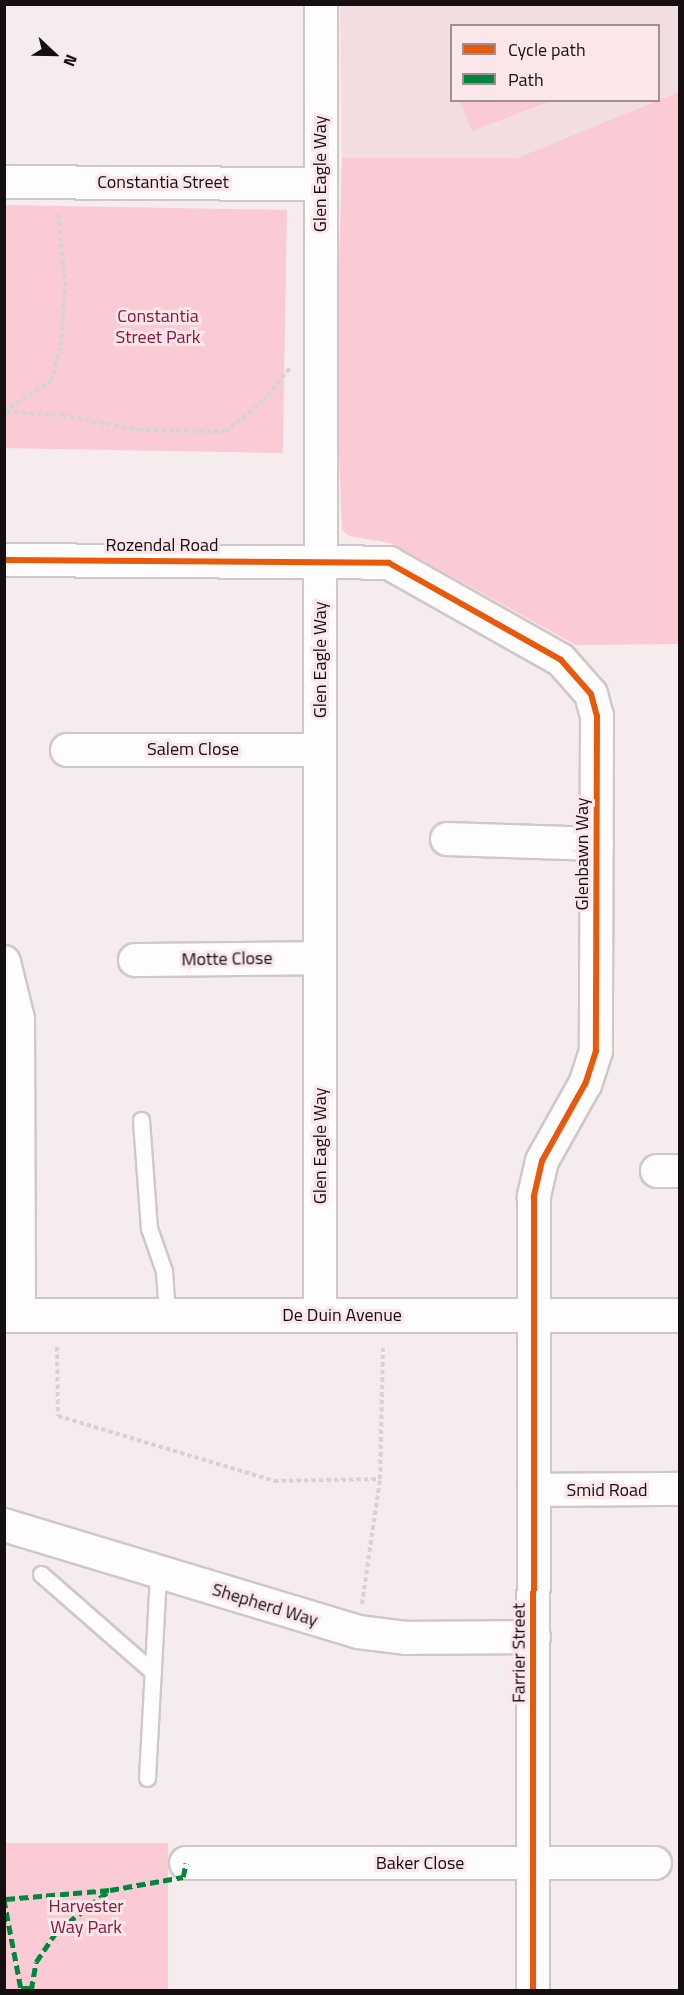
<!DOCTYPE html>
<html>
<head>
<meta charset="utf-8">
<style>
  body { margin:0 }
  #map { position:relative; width:684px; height:1995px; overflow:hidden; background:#f6ebed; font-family:"Titillium Web",sans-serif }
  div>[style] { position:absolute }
  .built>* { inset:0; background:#f2dde1 }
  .green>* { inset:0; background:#facbd4; transform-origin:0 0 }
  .path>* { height:4px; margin-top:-2px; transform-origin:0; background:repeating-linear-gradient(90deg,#d7d3d4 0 4.5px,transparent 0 7.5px) }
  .roads { filter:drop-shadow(2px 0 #d0c7c9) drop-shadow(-2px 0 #d0c7c9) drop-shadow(0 2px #d0c7c9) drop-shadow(0 -2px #d0c7c9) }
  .lane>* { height:15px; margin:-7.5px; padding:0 7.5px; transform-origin:7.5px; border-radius:7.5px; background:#fefcfc }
  .street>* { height:32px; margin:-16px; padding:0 16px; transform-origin:16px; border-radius:16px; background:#fefcfc }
  .secondary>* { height:33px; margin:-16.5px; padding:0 16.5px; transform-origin:16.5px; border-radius:16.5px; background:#fefcfc }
  .quiet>* { height:4.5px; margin-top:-2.25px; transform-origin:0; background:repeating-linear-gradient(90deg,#00873e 0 9px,transparent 0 13.5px) }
  .cycleway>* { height:6px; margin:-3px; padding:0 3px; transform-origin:3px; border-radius:3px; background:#e8590c }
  span { translate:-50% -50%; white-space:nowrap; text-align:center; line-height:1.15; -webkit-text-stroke:6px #fbe6ea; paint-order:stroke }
  .street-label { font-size:18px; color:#160f11 }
  .park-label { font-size:18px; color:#87183f }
  .frame { position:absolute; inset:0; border:6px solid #160f11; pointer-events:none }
  .legend { position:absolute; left:450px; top:24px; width:210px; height:78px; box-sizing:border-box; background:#fbe6ea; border:2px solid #9f9093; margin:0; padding:8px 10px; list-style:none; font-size:18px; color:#160f11 }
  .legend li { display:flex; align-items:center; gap:12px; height:30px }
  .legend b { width:30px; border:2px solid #9f9093 }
  .north { position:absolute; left:24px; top:24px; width:60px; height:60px; -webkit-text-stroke:4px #fbe6ea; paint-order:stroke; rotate:112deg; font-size:16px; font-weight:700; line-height:24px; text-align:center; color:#160f11 }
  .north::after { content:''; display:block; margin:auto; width:21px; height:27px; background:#160f11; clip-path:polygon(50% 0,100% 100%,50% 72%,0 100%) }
</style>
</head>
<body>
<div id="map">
  <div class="built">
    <div style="clip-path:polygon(evenodd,340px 5px,679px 5px,679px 92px,517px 158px,342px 158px,340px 5px,452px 26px,658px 26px,658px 100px,452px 100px,452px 26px)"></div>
    <div style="clip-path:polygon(678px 1601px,680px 1601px,679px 1990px,678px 1990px)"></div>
  </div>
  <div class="green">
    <div style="clip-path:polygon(679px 92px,679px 644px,576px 645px,391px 543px,349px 536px,342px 530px,336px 374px,342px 158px,517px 158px)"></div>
    <div style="clip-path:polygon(460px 101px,551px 101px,472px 131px)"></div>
    <div style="left:5px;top:205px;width:282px;height:243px;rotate:1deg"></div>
    <div style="left:168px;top:1843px;width:147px;height:163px;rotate:90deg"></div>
  </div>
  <div class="path">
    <div style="left:4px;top:412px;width:56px;rotate:-33.4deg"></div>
    <div style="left:51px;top:381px;width:36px;rotate:-74deg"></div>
    <div style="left:61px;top:346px;width:60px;rotate:-86.2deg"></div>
    <div style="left:65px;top:286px;width:74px;rotate:-95.4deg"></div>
    <div style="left:7px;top:412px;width:56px;rotate:3.1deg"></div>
    <div style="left:63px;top:415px;width:77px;rotate:11.2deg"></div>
    <div style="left:139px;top:430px;width:86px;rotate:1.3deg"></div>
    <div style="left:225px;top:432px;width:49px;rotate:-39.2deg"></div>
    <div style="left:263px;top:401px;width:43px;rotate:-50.7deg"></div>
    <div style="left:57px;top:1347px;width:69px;rotate:89.2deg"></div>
    <div style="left:58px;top:1416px;width:226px;rotate:16.7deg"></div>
    <div style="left:274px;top:1481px;width:106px;rotate:-1.1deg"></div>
    <div style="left:362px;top:1604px;width:126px;rotate:-81.8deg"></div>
    <div style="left:380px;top:1479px;width:131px;rotate:-88.7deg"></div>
  </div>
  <div class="roads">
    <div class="lane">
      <div style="left:141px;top:1120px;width:108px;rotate:85.8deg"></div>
      <div style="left:149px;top:1228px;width:46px;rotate:70.8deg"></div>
      <div style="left:164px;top:1271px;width:44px;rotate:86.1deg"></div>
      <div style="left:41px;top:1574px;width:149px;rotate:41.2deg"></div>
      <div style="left:147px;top:1778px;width:206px;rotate:-86.9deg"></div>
    </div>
    <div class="street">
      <div style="left:4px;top:182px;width:316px;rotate:0.4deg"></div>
      <div style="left:4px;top:560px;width:385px;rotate:0.4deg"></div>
      <div style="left:389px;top:563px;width:197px;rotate:29.4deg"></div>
      <div style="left:561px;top:660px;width:45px;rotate:48.6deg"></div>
      <div style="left:591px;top:694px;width:23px;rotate:75deg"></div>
      <div style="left:597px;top:716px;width:335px;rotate:90.2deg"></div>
      <div style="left:596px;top:1051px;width:35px;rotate:108deg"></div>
      <div style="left:585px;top:1084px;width:88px;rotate:119.2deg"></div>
      <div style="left:542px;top:1161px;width:37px;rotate:103deg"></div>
      <div style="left:534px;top:1197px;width:793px;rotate:90.07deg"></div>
      <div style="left:67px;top:750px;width:253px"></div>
      <div style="left:447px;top:839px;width:150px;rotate:1.9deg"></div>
      <div style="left:135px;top:960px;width:184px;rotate:-0.6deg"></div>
      <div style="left:4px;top:962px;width:59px;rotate:76.2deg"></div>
      <div style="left:18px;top:1019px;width:296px;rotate:89.8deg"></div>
      <div style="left:657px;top:1171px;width:23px"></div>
      <div style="left:320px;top:1315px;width:1311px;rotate:-89.96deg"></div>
      <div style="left:534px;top:1490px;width:146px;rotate:-0.4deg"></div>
      <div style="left:4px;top:1525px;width:370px;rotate:16.8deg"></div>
      <div style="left:358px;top:1632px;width:48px;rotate:7.1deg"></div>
      <div style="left:406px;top:1638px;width:128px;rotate:-0.4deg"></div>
      <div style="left:186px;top:1863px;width:469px"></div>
    </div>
    <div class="secondary">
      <div style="left:4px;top:1315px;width:676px"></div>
    </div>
  </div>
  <div class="quiet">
    <div style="left:4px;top:1899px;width:91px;rotate:79.2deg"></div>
    <div style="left:21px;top:1988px;width:10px"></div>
    <div style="left:6px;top:1899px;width:104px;rotate:-4.9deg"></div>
    <div style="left:31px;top:1990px;width:28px;rotate:-80deg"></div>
    <div style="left:36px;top:1962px;width:37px;rotate:-56deg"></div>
    <div style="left:57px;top:1931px;width:67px;rotate:-37.7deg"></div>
    <div style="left:110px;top:1890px;width:74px;rotate:-10.1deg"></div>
    <div style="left:183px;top:1877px;width:14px;rotate:-78deg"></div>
  </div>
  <div class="cycleway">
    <div style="left:4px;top:560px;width:385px;rotate:0.4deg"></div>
    <div style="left:389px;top:563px;width:197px;rotate:29.4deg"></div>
    <div style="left:561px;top:660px;width:45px;rotate:48.6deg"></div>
    <div style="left:591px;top:694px;width:23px;rotate:75deg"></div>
    <div style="left:597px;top:716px;width:335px;rotate:90.2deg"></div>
    <div style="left:596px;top:1051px;width:35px;rotate:108deg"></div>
    <div style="left:585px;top:1084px;width:88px;rotate:119.2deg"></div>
    <div style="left:542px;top:1161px;width:37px;rotate:103deg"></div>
    <div style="left:534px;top:1197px;width:793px;rotate:90.07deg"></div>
  </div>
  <div class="street-label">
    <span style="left:320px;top:174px;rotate:-90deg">Glen Eagle Way</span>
    <span style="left:163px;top:182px">Constantia Street</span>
    <span style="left:162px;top:545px">Rozendal Road</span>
    <span style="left:320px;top:660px;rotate:-90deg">Glen Eagle Way</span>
    <span style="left:193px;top:749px">Salem Close</span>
    <span style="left:582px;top:854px;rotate:-90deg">Glenbawn Way</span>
    <span style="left:227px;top:959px;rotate:-1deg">Motte Close</span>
    <span style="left:320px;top:1146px;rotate:-90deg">Glen Eagle Way</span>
    <span style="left:342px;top:1315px">De Duin Avenue</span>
    <span style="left:607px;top:1490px">Smid Road</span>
    <span style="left:265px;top:1605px;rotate:17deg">Shepherd Way</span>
    <span style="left:519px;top:1653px;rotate:-90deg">Farrier Street</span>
    <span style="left:420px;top:1863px">Baker Close</span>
  </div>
  <div class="park-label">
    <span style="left:158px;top:327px">Constantia<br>Street Park</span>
    <span style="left:86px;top:1917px">Harvester<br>Way Park</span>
  </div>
  <div class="frame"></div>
  <ul class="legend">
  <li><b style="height:8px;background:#e8590c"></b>Cycle path</li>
  <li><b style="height:8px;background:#00873e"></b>Path</li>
  </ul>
  <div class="north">N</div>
</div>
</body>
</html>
